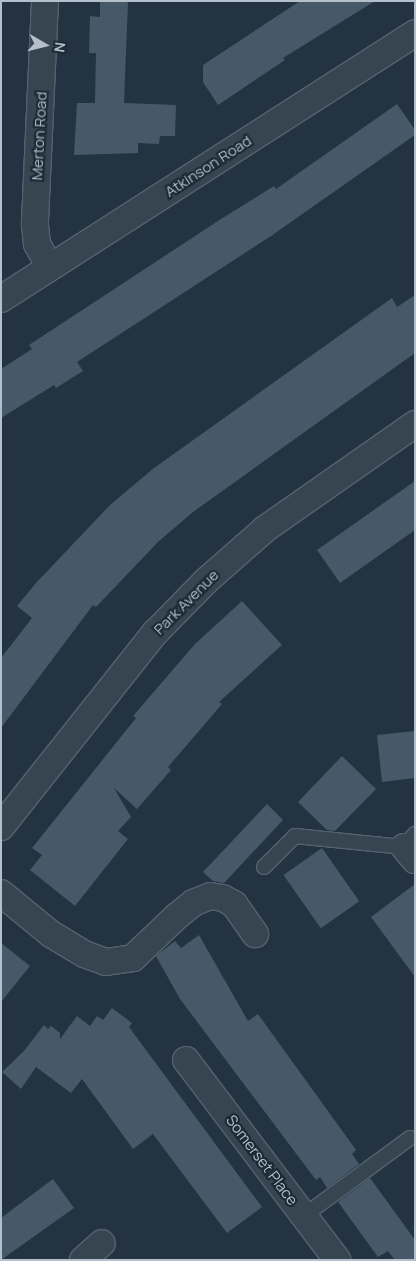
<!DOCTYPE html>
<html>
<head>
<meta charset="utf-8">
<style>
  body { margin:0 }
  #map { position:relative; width:416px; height:1261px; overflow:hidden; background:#233342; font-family:Manrope,sans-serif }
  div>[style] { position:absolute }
  .building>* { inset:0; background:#475968; transform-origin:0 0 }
  .roads { filter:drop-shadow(1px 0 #55626f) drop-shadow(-1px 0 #55626f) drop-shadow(0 1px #55626f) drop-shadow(0 -1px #55626f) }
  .service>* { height:14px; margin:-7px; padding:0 7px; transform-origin:7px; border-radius:7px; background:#374551 }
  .minor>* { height:26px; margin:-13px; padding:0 13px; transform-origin:13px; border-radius:13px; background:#374551 }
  span { translate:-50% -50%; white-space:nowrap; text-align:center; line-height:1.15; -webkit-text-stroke:4.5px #1c2a37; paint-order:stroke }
  .street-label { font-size:15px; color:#b4bfcc }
  .frame { position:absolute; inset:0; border:2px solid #b4bfcc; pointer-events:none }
  .north { position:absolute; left:20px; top:20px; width:50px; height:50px; -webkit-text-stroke:4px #1c2a37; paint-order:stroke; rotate:98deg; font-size:14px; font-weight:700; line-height:20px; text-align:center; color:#b4bfcc }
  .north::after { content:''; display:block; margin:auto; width:18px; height:22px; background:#b4bfcc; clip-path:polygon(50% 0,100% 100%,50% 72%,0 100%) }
</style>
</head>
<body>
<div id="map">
  <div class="building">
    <div style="clip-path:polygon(100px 1px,128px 2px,124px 103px,176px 105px,175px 136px,160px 136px,159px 144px,138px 143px,138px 153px,74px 155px,77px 103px,95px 103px,96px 53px,89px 53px,90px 16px,100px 17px)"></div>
    <div style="clip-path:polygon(300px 1px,375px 1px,283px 58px,285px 60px,218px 105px,203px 82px,203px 65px)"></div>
    <div style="clip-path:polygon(397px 104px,415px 130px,415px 135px,271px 236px,77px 362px,83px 371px,56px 388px,54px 385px,1px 418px,1px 369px,32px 349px,29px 345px,221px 219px,274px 186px,276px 189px)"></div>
    <div style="clip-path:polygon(415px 295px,415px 353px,193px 512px,158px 542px,96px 607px,93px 605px,1px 728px,1px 658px,32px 618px,17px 606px,36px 583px,110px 505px,154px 468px,392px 298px,397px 307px)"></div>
    <div style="clip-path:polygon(415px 481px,415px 530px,340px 583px,317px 550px)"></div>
    <div style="clip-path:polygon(242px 601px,282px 645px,219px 702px,222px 704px,168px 767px,171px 770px,137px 809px,114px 788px,131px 817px,118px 831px,128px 839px,75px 906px,30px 870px,42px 855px,32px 848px,136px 718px,133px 716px,195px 644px)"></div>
    <div style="clip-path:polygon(415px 731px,415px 778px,382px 782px,377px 735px)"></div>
    <div style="clip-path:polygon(342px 756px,376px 789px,335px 831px,327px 830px,298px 802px)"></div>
    <div style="clip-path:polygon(267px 804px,283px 820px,224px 883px,213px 881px,203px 872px)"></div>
    <div style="left:322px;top:848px;width:65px;height:47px;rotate:55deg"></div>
    <div style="clip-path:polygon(415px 884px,415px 977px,371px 917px)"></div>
    <div style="clip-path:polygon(199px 935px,248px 1021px,258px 1014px,356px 1150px,352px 1154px,359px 1164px,327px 1188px,320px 1177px,316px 1180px,180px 999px,156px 956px,175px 941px,181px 948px)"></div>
    <div style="clip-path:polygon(1px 943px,30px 966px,1px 1002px)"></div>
    <div style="clip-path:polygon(112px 1008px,132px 1023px,129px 1027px,262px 1207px,227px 1233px,153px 1134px,133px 1149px,82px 1079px,71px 1093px,36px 1067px,21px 1089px,2px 1072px,24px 1051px,44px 1025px,48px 1029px,51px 1026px,60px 1033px,60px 1039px,77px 1016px,90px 1026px,97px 1016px,103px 1020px)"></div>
    <div style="clip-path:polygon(370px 1178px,415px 1240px,415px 1260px,395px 1260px,388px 1251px,378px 1257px,338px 1202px)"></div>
    <div style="clip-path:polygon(53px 1179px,74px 1208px,1px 1260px,1px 1218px)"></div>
  </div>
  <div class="roads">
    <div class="service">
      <div style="left:264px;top:867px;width:44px;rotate:-45deg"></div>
      <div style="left:295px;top:836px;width:110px;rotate:5.8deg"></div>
      <div style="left:404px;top:847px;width:17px;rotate:-50deg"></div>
      <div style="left:305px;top:1215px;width:130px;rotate:-36.3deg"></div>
    </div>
    <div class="minor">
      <div style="left:45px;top:1px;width:224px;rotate:92.6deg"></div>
      <div style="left:35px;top:225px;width:19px;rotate:84deg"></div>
      <div style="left:37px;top:244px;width:26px;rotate:61deg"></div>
      <div style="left:1px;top:299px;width:492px;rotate:-32.7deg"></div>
      <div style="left:1px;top:827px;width:248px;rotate:-51.6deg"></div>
      <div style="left:155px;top:633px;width:74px;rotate:-45.5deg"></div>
      <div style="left:207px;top:580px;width:77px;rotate:-41.3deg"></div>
      <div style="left:265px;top:529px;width:183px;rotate:-35deg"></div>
      <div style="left:404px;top:847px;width:17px;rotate:50deg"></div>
      <div style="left:1px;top:893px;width:65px;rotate:39.4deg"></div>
      <div style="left:51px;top:934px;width:39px;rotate:31deg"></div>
      <div style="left:84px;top:954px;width:23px;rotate:20deg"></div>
      <div style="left:106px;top:962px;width:27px;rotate:-8deg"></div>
      <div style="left:133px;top:958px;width:61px;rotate:-43.7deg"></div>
      <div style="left:177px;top:916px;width:21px;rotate:-39deg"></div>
      <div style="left:193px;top:903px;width:18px;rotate:-22deg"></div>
      <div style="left:210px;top:896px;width:13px;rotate:9deg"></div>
      <div style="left:223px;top:898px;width:13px;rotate:29deg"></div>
      <div style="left:234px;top:904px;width:37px;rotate:55deg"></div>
      <div style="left:186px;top:1060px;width:251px;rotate:52.9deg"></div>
      <div style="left:83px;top:1260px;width:25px;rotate:-42deg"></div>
    </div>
  </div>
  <div class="street-label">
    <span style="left:39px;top:136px;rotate:-87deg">Merton Road</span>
    <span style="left:208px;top:166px;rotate:-33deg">Atkinson Road</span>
    <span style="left:186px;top:602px;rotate:-45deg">Park Avenue</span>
    <span style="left:262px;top:1160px;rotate:53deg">Somerset Place</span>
  </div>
  <div class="frame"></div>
  <div class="north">N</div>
</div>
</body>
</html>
